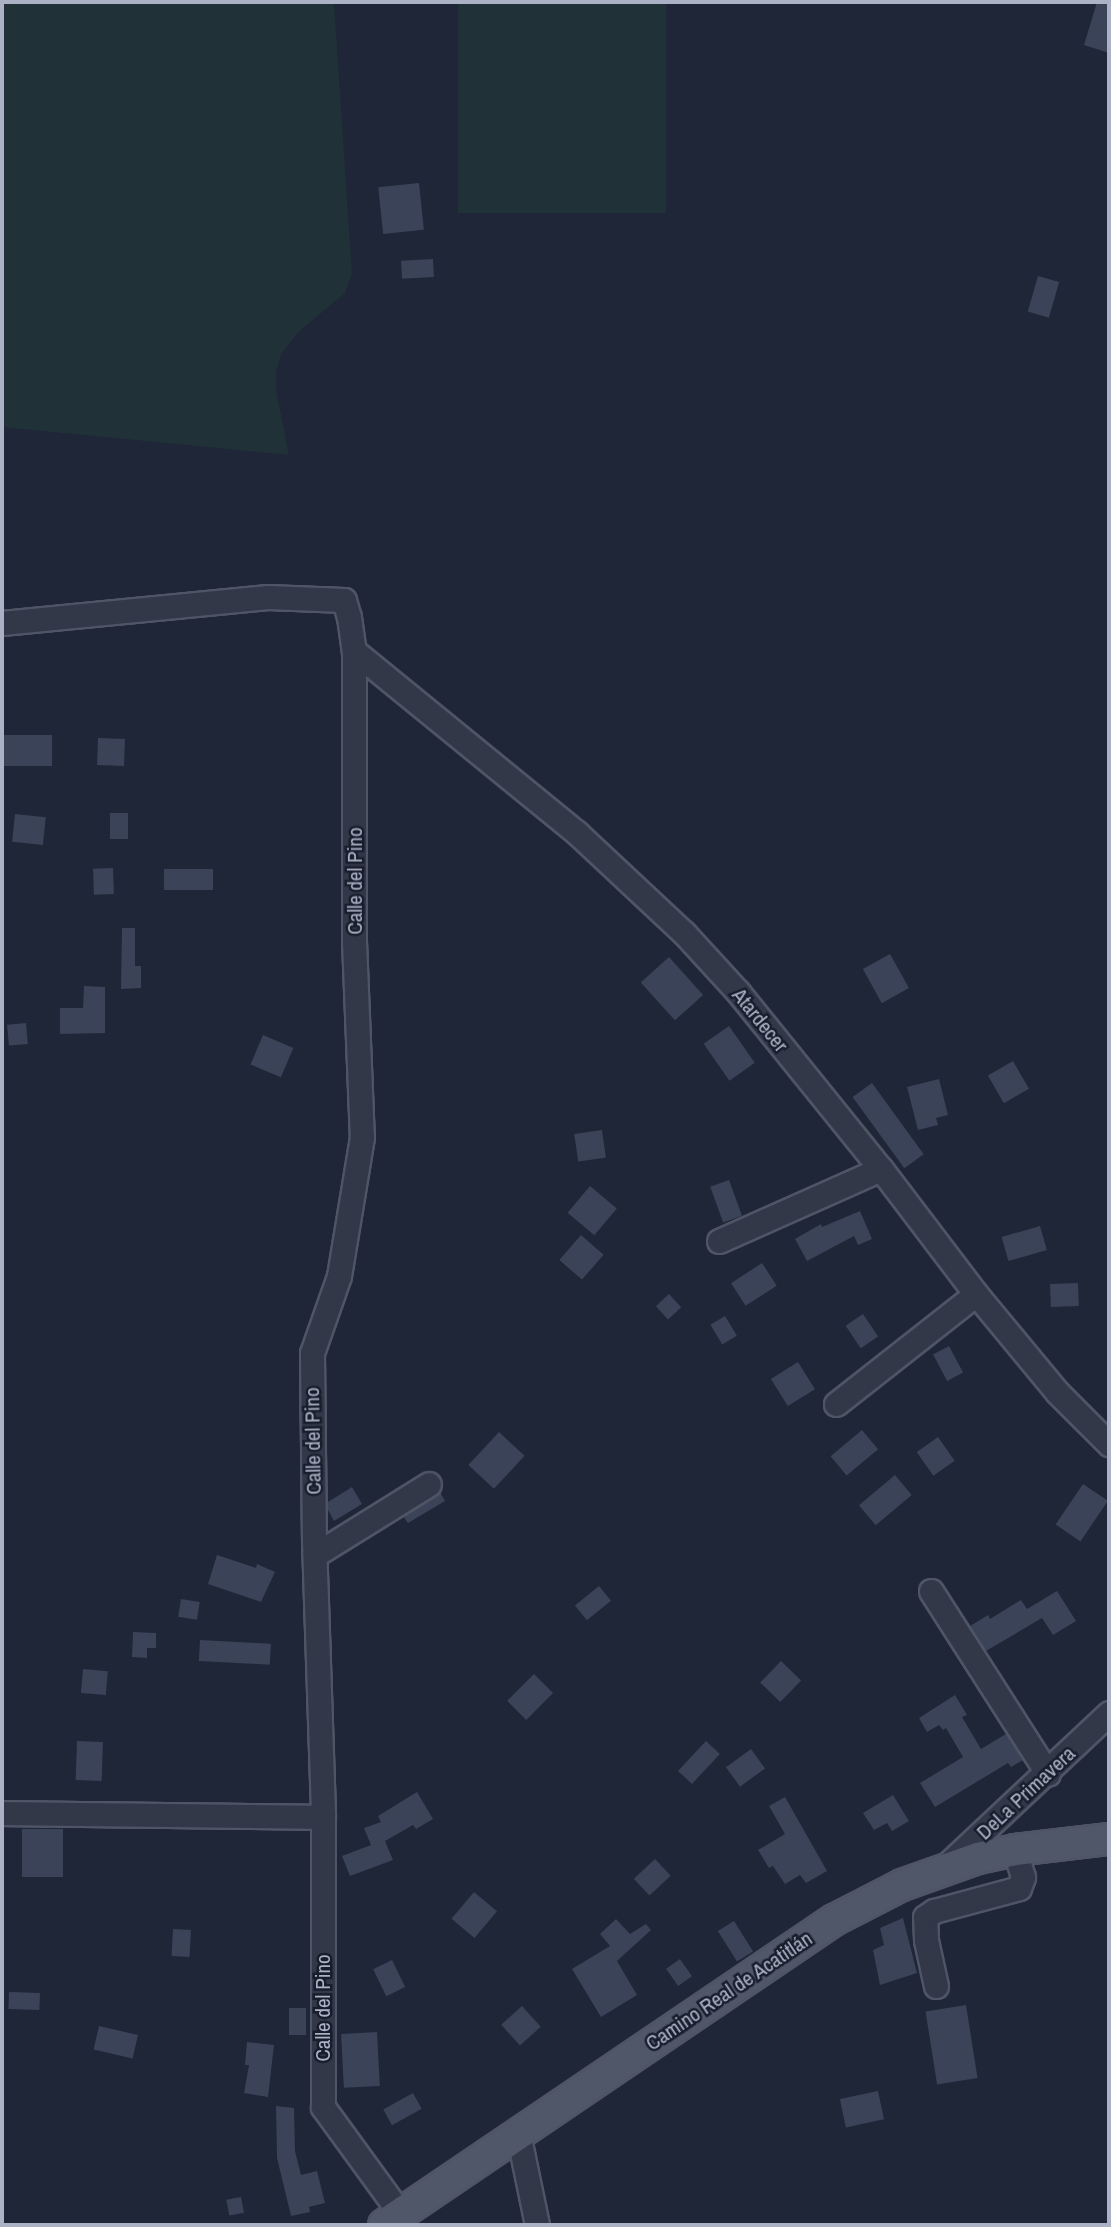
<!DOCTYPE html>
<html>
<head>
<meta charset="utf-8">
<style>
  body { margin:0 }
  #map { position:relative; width:1111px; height:2227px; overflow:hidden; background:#1e2637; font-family:"Archivo Narrow",sans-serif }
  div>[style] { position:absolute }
  .green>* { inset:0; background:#203238; transform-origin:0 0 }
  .building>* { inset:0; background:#3a4358; transform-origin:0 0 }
  .roads { filter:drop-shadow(2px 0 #4f5566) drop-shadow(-2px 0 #4f5566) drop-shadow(0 2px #4f5566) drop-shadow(0 -2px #4f5566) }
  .minor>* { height:23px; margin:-11.5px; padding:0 11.5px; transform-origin:11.5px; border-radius:11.5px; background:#323848 }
  .major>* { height:30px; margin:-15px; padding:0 15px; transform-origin:15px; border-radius:15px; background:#4f5768 }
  span { translate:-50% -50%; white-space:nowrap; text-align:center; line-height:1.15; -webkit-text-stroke:5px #181d2c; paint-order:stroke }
  .street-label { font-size:21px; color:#acb2c5 }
  .frame { position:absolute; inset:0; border:4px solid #acb2c5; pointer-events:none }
</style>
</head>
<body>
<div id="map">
  <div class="green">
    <div style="clip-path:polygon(2px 2px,334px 2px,352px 275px,344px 294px,298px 332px,281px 354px,276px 372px,276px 390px,289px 455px,2px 427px)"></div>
    <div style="left:458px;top:2px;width:208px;height:211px"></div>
  </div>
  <div class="building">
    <div style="clip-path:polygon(1097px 2px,1109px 2px,1109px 53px,1084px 45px)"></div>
    <div style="left:419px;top:183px;width:47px;height:41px;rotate:84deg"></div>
    <div style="left:433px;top:259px;width:18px;height:32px;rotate:87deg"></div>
    <div style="left:1038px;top:276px;width:22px;height:37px;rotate:16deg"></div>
    <div style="left:2px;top:735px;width:50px;height:31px"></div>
    <div style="left:98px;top:738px;width:27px;height:27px;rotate:2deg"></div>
    <div style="left:110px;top:813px;width:18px;height:26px"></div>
    <div style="left:15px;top:814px;width:31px;height:28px;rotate:6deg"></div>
    <div style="left:113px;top:868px;width:26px;height:20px;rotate:88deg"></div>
    <div style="left:164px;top:869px;width:49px;height:21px"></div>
    <div style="clip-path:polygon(122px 928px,135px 928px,135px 966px,141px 966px,141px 988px,121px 989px)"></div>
    <div style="left:890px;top:954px;width:39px;height:31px;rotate:61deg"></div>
    <div style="left:669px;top:957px;width:51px;height:38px;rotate:48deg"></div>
    <div style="clip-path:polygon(84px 986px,105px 987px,105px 1033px,60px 1034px,60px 1008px,83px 1008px)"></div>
    <div style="left:26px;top:1023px;width:21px;height:19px;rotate:85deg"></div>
    <div style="left:729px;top:1026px;width:45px;height:31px;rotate:55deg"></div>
    <div style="left:263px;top:1035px;width:33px;height:32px;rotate:23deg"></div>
    <div style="left:1013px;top:1061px;width:32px;height:29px;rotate:60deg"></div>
    <div style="clip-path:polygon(939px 1079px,948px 1115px,936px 1118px,938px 1125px,918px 1130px,907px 1087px)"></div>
    <div style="left:872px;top:1083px;width:88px;height:24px;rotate:54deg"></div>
    <div style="left:602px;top:1130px;width:28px;height:28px;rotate:82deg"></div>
    <div style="left:729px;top:1180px;width:38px;height:20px;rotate:70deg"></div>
    <div style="left:590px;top:1186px;width:35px;height:35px;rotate:40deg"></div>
    <div style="clip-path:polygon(860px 1211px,872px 1239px,858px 1245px,854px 1236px,807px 1261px,795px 1239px,821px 1224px,822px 1227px)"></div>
    <div style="left:1040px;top:1226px;width:25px;height:40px;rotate:74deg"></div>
    <div style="left:581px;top:1235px;width:30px;height:33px;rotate:41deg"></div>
    <div style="left:762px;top:1263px;width:27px;height:37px;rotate:57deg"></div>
    <div style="left:1078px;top:1283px;width:23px;height:28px;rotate:88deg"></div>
    <div style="left:669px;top:1294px;width:18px;height:18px;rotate:47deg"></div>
    <div style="left:863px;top:1314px;width:27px;height:21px;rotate:56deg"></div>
    <div style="left:725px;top:1316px;width:23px;height:17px;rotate:59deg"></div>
    <div style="left:949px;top:1346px;width:30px;height:18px;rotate:62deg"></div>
    <div style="left:798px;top:1362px;width:32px;height:32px;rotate:58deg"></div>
    <div style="left:862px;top:1430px;width:25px;height:41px;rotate:50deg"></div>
    <div style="left:499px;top:1432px;width:35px;height:45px;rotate:43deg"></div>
    <div style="left:938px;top:1437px;width:29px;height:26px;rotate:55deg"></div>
    <div style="left:895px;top:1475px;width:26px;height:47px;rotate:50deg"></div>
    <div style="left:1083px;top:1484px;width:30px;height:49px;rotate:34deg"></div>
    <div style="clip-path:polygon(352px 1487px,362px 1504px,334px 1521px,328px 1510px,328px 1502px)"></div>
    <div style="clip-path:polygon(440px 1492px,445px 1501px,408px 1523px,403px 1516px)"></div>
    <div style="clip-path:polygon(217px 1555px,256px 1568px,257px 1564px,275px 1572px,261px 1602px,208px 1584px)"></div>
    <div style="left:599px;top:1586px;width:19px;height:31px;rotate:51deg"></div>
    <div style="clip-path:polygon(1057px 1591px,1076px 1621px,1053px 1635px,1042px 1618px,986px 1651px,970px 1626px,988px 1615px,990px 1619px,1021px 1600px,1027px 1609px)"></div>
    <div style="left:181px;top:1599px;width:19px;height:18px;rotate:9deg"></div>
    <div style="clip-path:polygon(133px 1632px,156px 1633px,156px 1648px,147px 1648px,147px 1658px,132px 1657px)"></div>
    <div style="left:200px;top:1640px;width:71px;height:21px;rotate:3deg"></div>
    <div style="left:781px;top:1661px;width:28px;height:30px;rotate:44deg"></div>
    <div style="left:83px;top:1669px;width:25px;height:24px;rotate:5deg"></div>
    <div style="left:534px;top:1674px;width:27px;height:38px;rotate:45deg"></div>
    <div style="clip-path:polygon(955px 1695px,967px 1715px,962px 1717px,981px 1749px,1006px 1734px,1023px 1760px,1011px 1767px,1008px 1763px,935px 1807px,920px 1783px,963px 1757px,946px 1728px,943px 1730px,939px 1725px,927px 1732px,919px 1718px)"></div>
    <div style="left:77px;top:1741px;width:26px;height:39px;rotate:2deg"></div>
    <div style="left:706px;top:1741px;width:19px;height:41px;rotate:43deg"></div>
    <div style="left:751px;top:1749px;width:24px;height:31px;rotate:54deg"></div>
    <div style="clip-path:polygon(417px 1792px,433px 1819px,416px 1829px,413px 1825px,385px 1841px,393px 1860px,350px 1876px,342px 1856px,371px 1845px,364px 1828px,381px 1822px,378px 1816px)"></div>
    <div style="clip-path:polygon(893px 1795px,909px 1821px,892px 1831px,887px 1823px,874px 1830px,863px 1813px)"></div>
    <div style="clip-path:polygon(785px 1797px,827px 1871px,806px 1883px,800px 1875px,785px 1884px,773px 1866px,769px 1868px,758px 1850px,785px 1834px,769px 1806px)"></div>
    <div style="left:22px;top:1829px;width:41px;height:48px"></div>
    <div style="left:655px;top:1859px;width:23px;height:29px;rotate:47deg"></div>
    <div style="left:474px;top:1892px;width:30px;height:35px;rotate:40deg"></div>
    <div style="clip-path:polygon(903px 1918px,917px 1973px,880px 1985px,873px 1950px,884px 1945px,880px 1928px)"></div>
    <div style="clip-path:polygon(616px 1919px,630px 1934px,646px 1924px,651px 1930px,617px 1961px,637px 1995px,601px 2017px,572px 1969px,610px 1946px,600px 1934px)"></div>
    <div style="left:734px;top:1921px;width:36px;height:19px;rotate:58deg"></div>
    <div style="left:173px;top:1929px;width:18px;height:27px;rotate:3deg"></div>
    <div style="left:680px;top:1959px;width:21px;height:17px;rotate:55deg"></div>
    <div style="left:392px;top:1960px;width:30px;height:21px;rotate:64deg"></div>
    <div style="left:9px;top:1992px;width:31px;height:17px;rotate:2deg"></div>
    <div style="left:966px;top:2005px;width:74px;height:41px;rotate:81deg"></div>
    <div style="left:522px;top:2006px;width:28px;height:28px;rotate:48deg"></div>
    <div style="left:289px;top:2008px;width:17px;height:27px"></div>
    <div style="left:99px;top:2026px;width:40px;height:24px;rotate:13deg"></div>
    <div style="left:377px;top:2032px;width:54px;height:36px;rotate:87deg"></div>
    <div style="clip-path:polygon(247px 2042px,274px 2045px,268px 2097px,244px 2093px,249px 2065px,245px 2065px)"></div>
    <div style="left:878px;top:2091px;width:29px;height:39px;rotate:78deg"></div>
    <div style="left:413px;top:2093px;width:18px;height:34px;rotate:61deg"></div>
    <div style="clip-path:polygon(276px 2106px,294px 2108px,295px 2151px,301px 2175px,317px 2171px,325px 2203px,309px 2207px,310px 2212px,291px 2216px,277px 2158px)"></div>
    <div style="left:241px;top:2197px;width:16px;height:15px;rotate:79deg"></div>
  </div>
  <div class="roads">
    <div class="minor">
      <div style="left:2px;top:623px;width:267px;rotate:-5.6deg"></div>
      <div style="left:268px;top:597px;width:76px;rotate:2.3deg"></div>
      <div style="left:344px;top:600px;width:18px;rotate:74deg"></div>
      <div style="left:349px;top:617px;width:34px;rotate:82deg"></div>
      <div style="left:354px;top:651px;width:290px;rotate:90deg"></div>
      <div style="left:354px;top:941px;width:196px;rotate:87.7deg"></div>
      <div style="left:362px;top:1137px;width:141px;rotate:99.4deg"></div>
      <div style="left:339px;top:1276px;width:82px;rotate:109.3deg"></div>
      <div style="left:312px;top:1353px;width:188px;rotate:89.4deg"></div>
      <div style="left:314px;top:1541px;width:276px;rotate:88.1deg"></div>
      <div style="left:323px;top:1817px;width:290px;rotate:90deg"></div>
      <div style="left:323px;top:2107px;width:131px;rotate:54deg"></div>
      <div style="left:354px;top:651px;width:288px;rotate:39.2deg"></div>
      <div style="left:577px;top:833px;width:146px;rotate:43.1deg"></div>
      <div style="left:684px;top:933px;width:80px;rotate:47.5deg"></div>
      <div style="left:738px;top:992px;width:228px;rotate:51.1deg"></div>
      <div style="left:881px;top:1169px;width:157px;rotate:52.8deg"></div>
      <div style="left:976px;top:1294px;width:127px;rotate:50.4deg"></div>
      <div style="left:1057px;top:1392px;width:74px;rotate:45deg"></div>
      <div style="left:719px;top:1241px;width:177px;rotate:-24deg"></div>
      <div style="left:836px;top:1404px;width:178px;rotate:-38.2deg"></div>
      <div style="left:315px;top:1555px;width:134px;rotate:-31.9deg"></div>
      <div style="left:931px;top:1591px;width:217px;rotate:57.4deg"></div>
      <div style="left:2px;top:1813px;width:321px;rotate:0.7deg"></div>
      <div style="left:947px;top:1865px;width:222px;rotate:-43.2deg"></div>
      <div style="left:936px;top:1986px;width:47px;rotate:-102.3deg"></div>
      <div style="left:926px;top:1940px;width:23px;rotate:-92deg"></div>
      <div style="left:925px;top:1917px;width:11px;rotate:-34deg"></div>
      <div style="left:934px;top:1911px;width:88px;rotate:-15.1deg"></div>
      <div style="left:1019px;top:1888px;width:12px;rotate:-70deg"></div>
      <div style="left:1023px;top:1877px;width:28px;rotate:-107deg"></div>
      <div style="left:518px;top:2133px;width:94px;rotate:78.3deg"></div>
    </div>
    <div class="major">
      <div style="left:384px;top:2225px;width:544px;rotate:-34.13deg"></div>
      <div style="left:834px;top:1920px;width:76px;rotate:-27.2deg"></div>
      <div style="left:902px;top:1885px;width:81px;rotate:-19.6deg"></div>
      <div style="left:978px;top:1858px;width:38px;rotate:-12deg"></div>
      <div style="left:1015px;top:1850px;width:95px;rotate:-6.7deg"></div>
    </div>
  </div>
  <div class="street-label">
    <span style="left:355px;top:881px;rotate:-90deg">Calle del Pino</span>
    <span style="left:760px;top:1020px;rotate:51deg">Atardecer</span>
    <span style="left:313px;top:1441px;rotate:-91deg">Calle del Pino</span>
    <span style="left:1026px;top:1793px;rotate:-43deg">DeLa Primavera</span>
    <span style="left:729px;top:1991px;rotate:-34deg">Camino Real de Acatitlán</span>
    <span style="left:323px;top:2008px;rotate:-90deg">Calle del Pino</span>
  </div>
  <div class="frame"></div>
</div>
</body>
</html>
